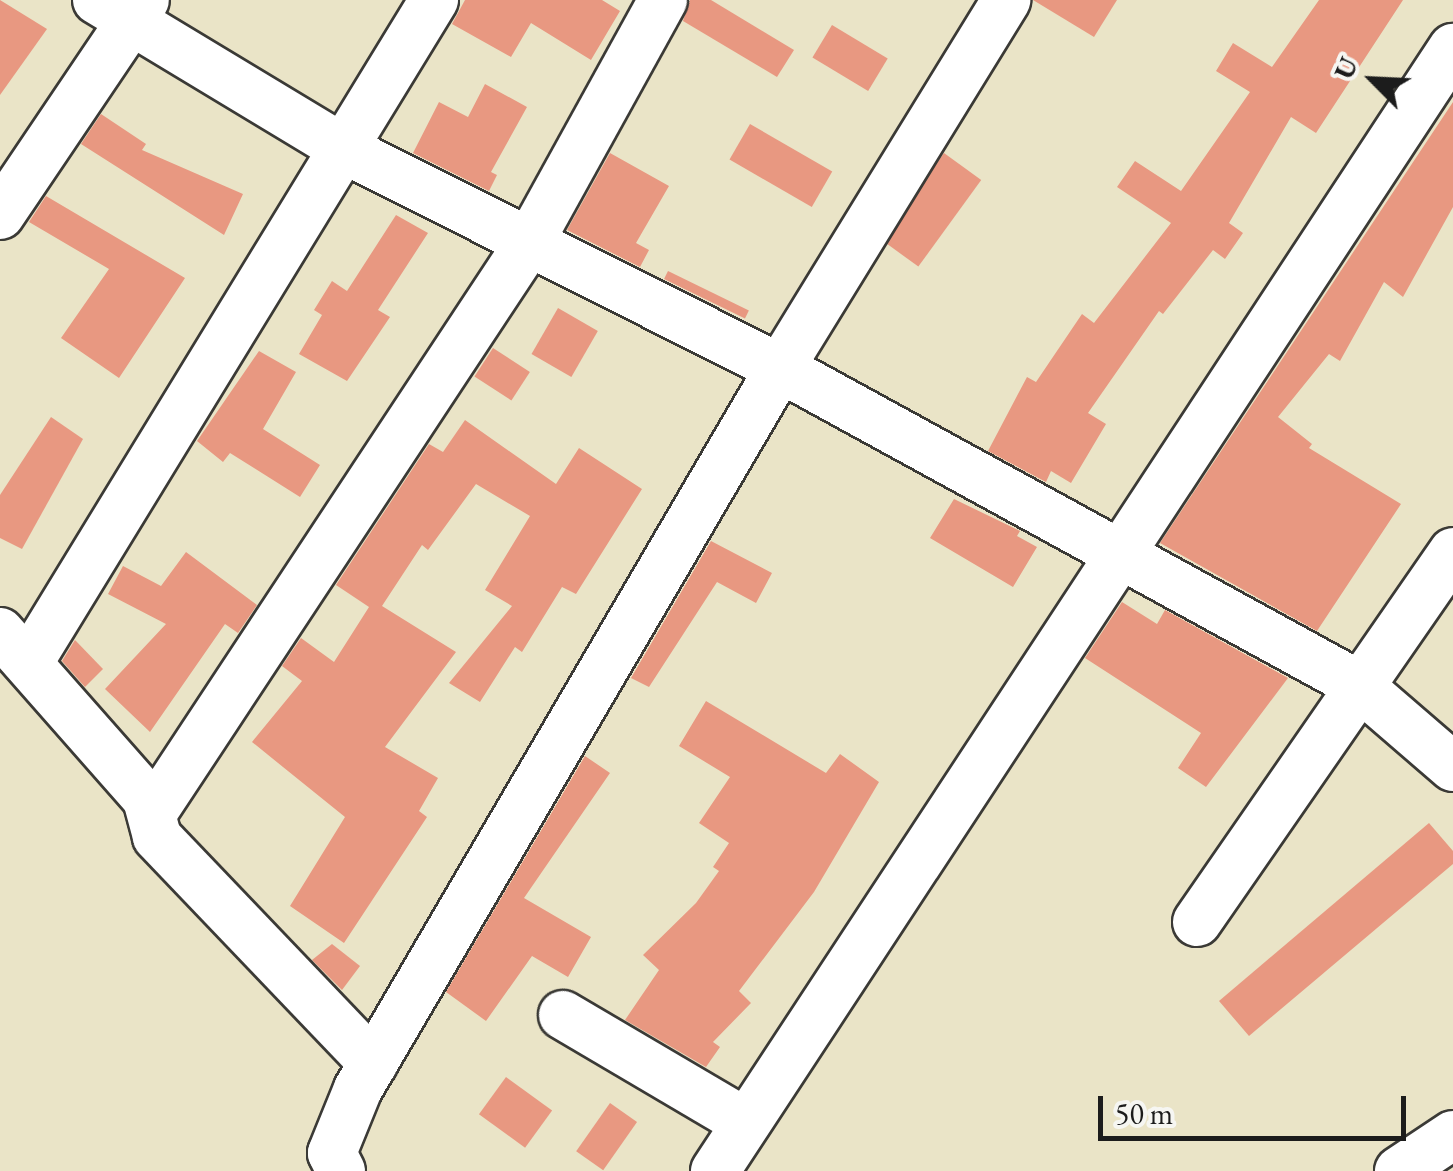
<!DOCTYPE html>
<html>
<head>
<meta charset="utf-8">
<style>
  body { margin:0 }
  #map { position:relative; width:1453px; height:1171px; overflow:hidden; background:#eae4c7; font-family:"EB Garamond",serif }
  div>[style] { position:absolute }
  .building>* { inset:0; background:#e89881; transform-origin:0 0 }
  .roads { filter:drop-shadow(2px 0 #3b3a36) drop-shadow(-2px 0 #3b3a36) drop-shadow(0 2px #3b3a36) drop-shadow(0 -2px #3b3a36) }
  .minor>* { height:48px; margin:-24px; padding:0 24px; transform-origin:24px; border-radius:24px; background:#fff }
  span { translate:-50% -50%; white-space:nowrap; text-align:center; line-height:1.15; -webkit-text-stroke:10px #f6f6f2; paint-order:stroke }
  .north { position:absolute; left:1323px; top:30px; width:100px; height:100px; -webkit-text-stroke:8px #f6f6f2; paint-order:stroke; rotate:294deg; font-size:28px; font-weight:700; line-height:40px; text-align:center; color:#1c1c1c }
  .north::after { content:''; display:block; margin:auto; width:35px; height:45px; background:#1c1c1c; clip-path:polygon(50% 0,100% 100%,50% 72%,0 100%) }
  .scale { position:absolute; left:1098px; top:1096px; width:308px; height:45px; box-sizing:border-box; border:5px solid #1c1c1c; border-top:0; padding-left:12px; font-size:30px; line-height:35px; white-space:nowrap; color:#1c1c1c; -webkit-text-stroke:8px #f6f6f2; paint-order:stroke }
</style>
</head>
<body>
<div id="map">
  <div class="building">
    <div style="clip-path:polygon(0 0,47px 29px,0 95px)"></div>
    <div style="clip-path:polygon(465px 0,602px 0,620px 11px,591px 60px,531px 23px,511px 57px,452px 24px)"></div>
    <div style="clip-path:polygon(690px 0,711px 0,794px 50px,777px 77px,683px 21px)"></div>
    <div style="clip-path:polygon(1033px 0,1117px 0,1094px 37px)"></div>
    <div style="clip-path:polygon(1319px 0,1403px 0,1316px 133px,1291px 117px,1229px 223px,1243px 233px,1225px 259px,1213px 250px,1163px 314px,1159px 311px,1088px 413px,1106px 424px,1071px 483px,1051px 471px,1046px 482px,988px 451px,1027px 377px,1036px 382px,1082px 314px,1094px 323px,1171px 223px,1117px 187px,1135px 161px,1181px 191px,1250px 92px,1216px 71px,1233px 43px,1272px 67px)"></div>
    <div style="left:832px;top:25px;width:65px;height:38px;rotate:31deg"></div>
    <div style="clip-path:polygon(485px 84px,527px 107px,491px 172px,497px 175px,489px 191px,413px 153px,439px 102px,468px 117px)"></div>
    <div style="clip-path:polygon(1453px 102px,1453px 207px,1403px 297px,1384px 282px,1340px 361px,1329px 354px,1278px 417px,1312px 444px,1309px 448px,1401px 504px,1317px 631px,1160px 543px)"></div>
    <div style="clip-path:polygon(101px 114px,146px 144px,142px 150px,243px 194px,224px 235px,81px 144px)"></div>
    <div style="left:750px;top:124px;width:95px;height:41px;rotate:30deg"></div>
    <div style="clip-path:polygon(610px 153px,669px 186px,636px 243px,649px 250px,640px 267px,567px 230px)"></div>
    <div style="left:944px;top:153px;width:46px;height:107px;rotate:36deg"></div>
    <div style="clip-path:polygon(46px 196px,185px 278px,119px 378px,61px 338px,109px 269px,29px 222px)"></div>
    <div style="clip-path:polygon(396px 215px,428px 233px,378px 310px,390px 317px,347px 381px,299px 354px,322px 315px,314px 310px,332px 281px,347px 291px)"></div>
    <div style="left:668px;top:271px;width:90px;height:9px;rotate:26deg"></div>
    <div style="left:558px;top:308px;width:46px;height:53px;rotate:30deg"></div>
    <div style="left:493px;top:348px;width:44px;height:34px;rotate:33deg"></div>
    <div style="clip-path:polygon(259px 351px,296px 372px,263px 429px,320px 465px,300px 497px,230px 453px,223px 462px,197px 441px)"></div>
    <div style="clip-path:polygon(51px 417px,83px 439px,22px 549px,0 538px,0 495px)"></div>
    <div style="clip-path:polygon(465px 420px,556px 484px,579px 448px,642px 489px,576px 594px,562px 587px,522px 652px,515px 647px,480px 702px,449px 683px,512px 606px,485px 590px,530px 516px,476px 484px,428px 550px,422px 545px,382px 606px,456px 652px,385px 747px,438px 778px,419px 811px,427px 817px,344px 943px,290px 906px,345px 817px,252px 742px,302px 681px,282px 666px,301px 638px,334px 662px,369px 607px,336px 585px,429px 444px,443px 452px)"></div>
    <div style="clip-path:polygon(954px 499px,1020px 531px,1017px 536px,1037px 547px,1013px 587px,930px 538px)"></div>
    <div style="clip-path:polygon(711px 541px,772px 573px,756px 603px,717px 582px,649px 687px,631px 678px)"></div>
    <div style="clip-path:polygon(186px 552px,257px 605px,238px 633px,225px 624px,150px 732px,105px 689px,166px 624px,108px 594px,123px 566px,161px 586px)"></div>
    <div style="clip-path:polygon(1122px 602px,1157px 624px,1165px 610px,1288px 678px,1206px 787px,1178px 768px,1201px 733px,1085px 658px)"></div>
    <div style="clip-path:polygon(75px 640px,103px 669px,85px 687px,62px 661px)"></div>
    <div style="clip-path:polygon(706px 701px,826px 773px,840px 754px,879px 782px,814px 892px,739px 991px,751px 1003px,713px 1042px,720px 1047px,706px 1067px,625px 1020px,659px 970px,643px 955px,696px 903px,719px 871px,713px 867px,729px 843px,699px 823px,730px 777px,679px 746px)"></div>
    <div style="clip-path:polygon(585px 756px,610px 773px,524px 898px,591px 937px,568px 977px,532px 956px,486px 1021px,446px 992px)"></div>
    <div style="clip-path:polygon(1429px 823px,1453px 851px,1453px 864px,1249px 1036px,1219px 1001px)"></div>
    <div style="clip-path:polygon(332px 944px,360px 966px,342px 990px,312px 960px)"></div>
    <div style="left:506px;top:1077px;width:57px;height:46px;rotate:36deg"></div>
    <div style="left:610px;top:1103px;width:33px;height:59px;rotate:35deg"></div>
  </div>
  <div class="roads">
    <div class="minor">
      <div style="left:97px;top:0;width:286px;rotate:31.1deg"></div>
      <div style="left:342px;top:148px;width:490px;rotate:26.7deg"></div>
      <div style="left:780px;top:368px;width:658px;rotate:28.71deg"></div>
      <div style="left:1357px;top:684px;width:127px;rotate:40.8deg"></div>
      <div style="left:0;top:215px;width:259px;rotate:-56deg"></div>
      <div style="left:0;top:632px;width:222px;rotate:48.6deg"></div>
      <div style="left:147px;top:799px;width:39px;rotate:75deg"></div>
      <div style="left:157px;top:837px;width:313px;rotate:46.3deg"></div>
      <div style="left:29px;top:662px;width:776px;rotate:-58.54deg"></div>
      <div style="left:153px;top:812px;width:684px;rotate:-56.57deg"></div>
      <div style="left:530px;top:241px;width:275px;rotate:-61.1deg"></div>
      <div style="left:1197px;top:922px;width:450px;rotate:-55.3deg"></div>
      <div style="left:563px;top:1015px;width:211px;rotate:30.5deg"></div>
      <div style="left:341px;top:1171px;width:20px;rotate:-117deg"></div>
      <div style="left:332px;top:1153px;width:69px;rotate:-67.9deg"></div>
      <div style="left:358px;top:1089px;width:835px;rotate:-59.66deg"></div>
      <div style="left:780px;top:368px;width:432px;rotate:-58.4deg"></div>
      <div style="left:715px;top:1171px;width:1344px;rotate:-56.69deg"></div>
      <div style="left:1399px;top:1171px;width:65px;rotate:-33.7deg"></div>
    </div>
  </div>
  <div class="north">U</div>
  <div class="scale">50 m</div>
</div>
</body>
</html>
